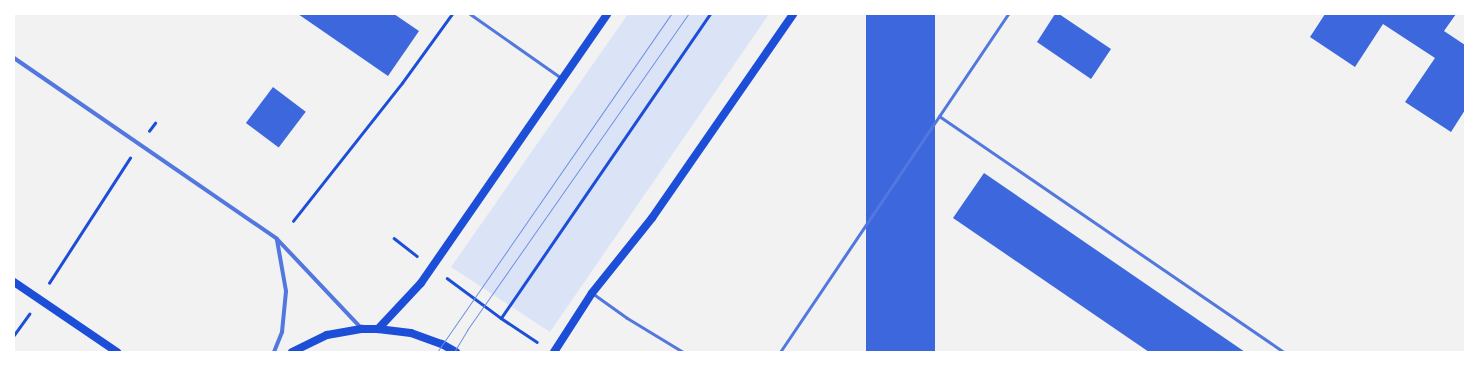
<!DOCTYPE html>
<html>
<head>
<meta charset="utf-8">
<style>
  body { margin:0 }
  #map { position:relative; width:1479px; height:366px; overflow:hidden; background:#f2f2f2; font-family:Overpass,sans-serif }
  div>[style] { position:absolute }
  .green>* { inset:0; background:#dbe4f7 }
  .building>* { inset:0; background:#3d67dc; transform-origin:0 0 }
  .path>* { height:2.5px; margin:-1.25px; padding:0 1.25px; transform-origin:1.25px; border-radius:1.25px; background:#1d4ed8 }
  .service>* { height:3px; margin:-1.5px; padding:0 1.5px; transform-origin:1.5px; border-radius:1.5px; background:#5277de }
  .minor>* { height:4px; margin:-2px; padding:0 2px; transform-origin:2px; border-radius:2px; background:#5277de }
  .secondary>* { height:8px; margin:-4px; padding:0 4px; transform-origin:4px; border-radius:4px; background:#1d4ed8 }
  .tram>* { height:1px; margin:-0.5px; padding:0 0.5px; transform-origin:0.5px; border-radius:0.5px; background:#7290e2 }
  span { translate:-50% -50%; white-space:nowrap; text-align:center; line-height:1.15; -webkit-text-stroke:4px #fff; paint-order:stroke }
  .frame { position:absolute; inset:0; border:15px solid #fff; pointer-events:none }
</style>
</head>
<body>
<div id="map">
  <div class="green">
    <div style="clip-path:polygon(628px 14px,769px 14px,550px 332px,451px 267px)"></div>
  </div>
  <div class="building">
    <div style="clip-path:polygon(298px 14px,394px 14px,419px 31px,388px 76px)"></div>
    <div style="left:866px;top:14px;width:69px;height:357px"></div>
    <div style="clip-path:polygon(1055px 14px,1059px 14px,1111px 49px,1091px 79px,1037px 42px)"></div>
    <div style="clip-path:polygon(1325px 14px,1456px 14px,1444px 31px,1465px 45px,1465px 110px,1451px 132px,1405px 102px,1435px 58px,1383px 24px,1355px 67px,1310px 37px)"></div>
    <div style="left:273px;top:87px;width:41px;height:45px;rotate:37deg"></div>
    <div style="clip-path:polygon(984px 173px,1245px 352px,1149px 352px,953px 218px)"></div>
  </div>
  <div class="path">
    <div style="left:149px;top:131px;width:10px;rotate:-53deg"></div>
    <div style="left:293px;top:221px;width:176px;rotate:-51.7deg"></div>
    <div style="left:402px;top:83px;width:85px;rotate:-54.1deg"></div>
    <div style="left:394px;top:238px;width:29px;rotate:38deg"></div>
    <div style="left:447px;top:278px;width:67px;rotate:36.5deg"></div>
    <div style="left:501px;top:318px;width:43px;rotate:33.7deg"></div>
    <div style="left:49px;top:283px;width:149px;rotate:-57.1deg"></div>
    <div style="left:501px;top:318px;width:369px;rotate:-55.5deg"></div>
    <div style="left:14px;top:335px;width:26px;rotate:-54deg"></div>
  </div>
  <div class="service">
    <div style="left:470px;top:14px;width:111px;rotate:35.1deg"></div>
    <div style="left:939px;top:116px;width:418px;rotate:34.4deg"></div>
    <div style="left:592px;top:293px;width:43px;rotate:35.5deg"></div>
    <div style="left:627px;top:318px;width:66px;rotate:31.3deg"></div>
    <div style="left:780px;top:352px;width:408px;rotate:-56deg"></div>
  </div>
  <div class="minor">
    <div style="left:14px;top:58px;width:319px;rotate:34.5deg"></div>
    <div style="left:277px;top:239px;width:124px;rotate:46.6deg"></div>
    <div style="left:274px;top:352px;width:22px;rotate:-68deg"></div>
    <div style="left:282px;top:332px;width:41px;rotate:-84.4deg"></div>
    <div style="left:286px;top:291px;width:52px;rotate:-100deg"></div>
  </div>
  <div class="secondary">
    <div style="left:14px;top:282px;width:125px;rotate:34.2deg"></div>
    <div style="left:378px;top:329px;width:63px;rotate:-46.9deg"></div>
    <div style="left:421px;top:283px;width:327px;rotate:-55.3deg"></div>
    <div style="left:292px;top:352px;width:39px;rotate:-26deg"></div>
    <div style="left:327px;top:335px;width:36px;rotate:-10deg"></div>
    <div style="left:362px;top:329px;width:16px"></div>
    <div style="left:378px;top:329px;width:33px;rotate:7deg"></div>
    <div style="left:411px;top:333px;width:33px;rotate:20deg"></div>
    <div style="left:442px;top:344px;width:16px;rotate:30deg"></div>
    <div style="left:554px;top:352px;width:70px;rotate:-57.2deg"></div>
    <div style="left:592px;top:293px;width:96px;rotate:-51.3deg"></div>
    <div style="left:652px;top:218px;width:248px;rotate:-55.3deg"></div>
  </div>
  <div class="tram">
    <div style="left:437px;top:352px;width:411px;rotate:-55.3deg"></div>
    <div style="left:454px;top:352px;width:26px;rotate:-59deg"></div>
    <div style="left:467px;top:330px;width:386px;rotate:-55deg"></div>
  </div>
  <div class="frame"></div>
</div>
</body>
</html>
